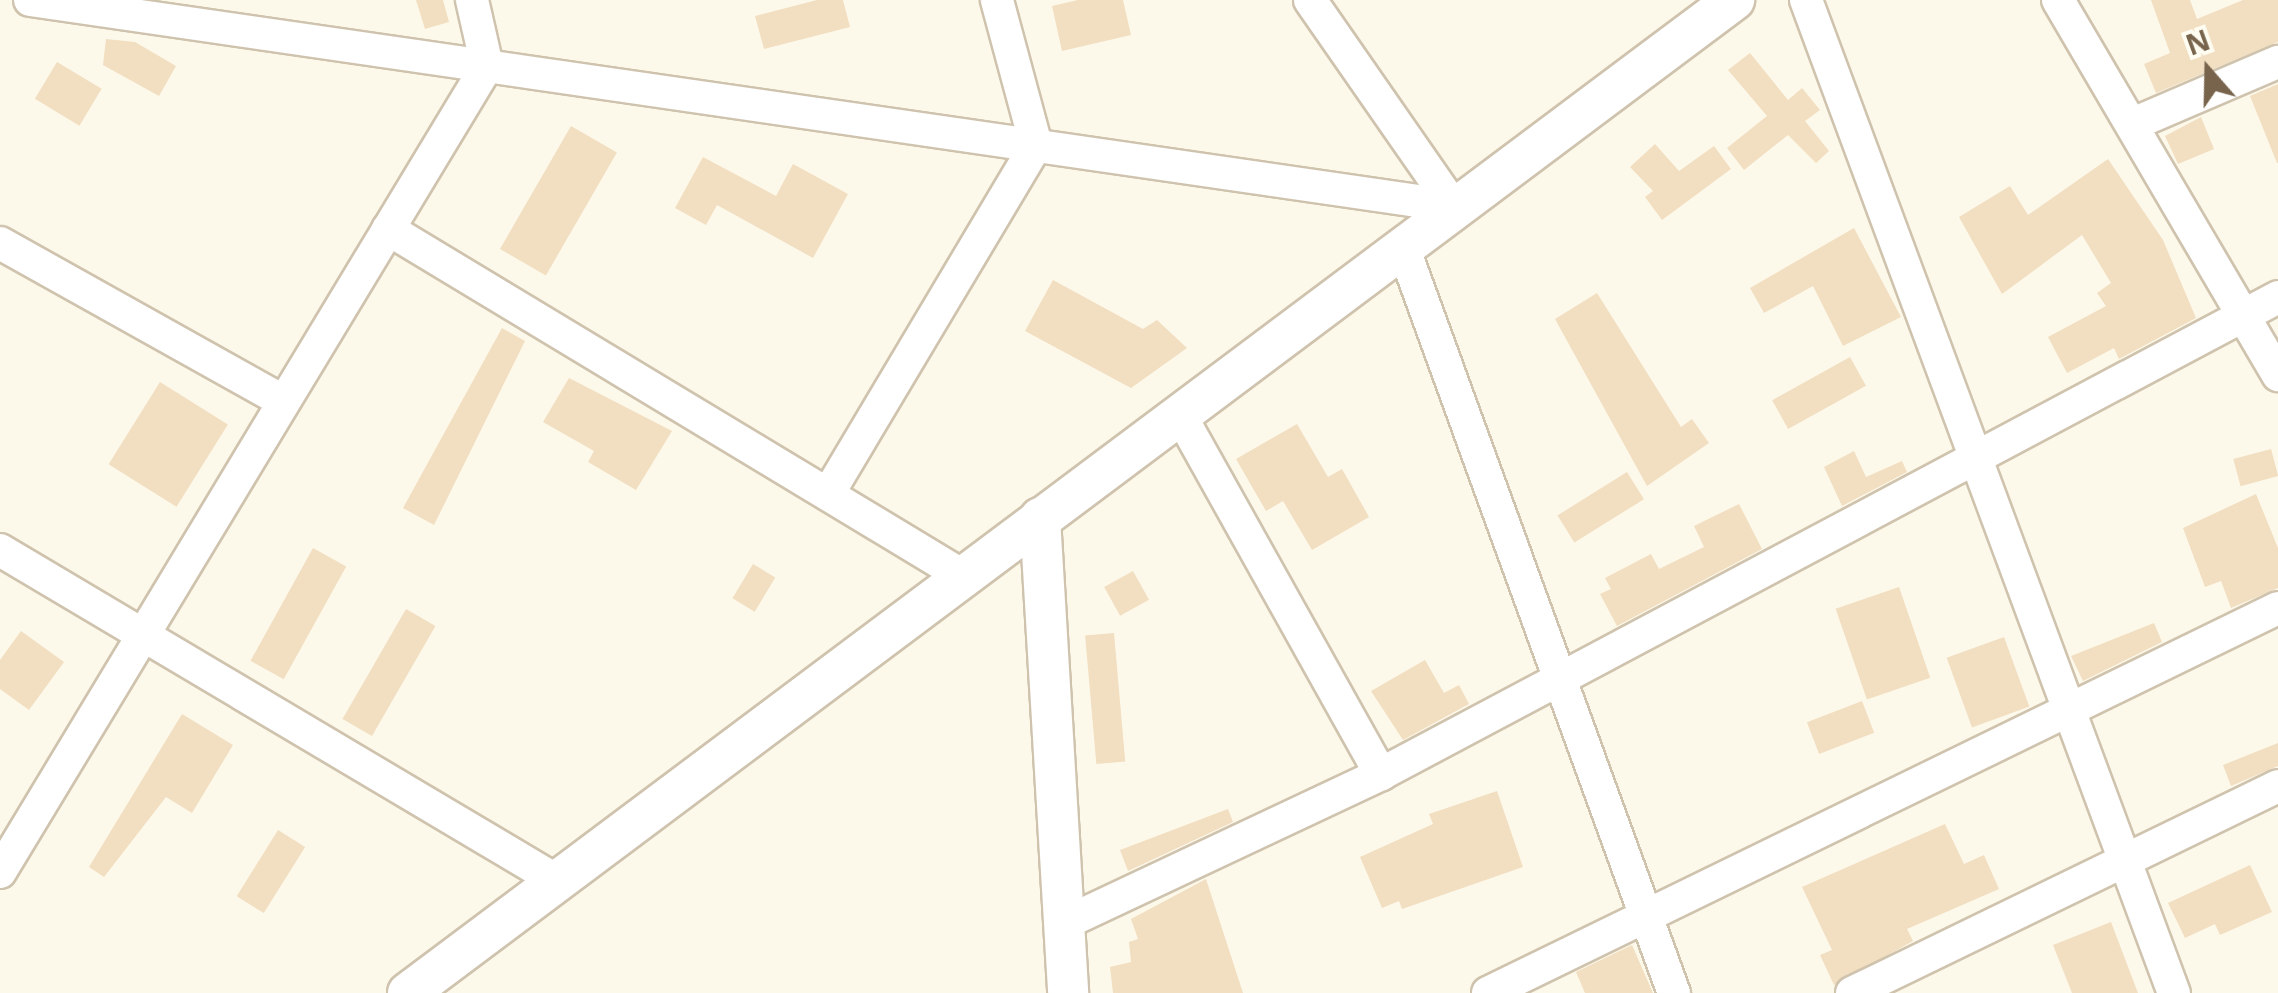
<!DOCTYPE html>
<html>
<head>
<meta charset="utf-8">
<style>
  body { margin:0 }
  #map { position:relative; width:2278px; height:993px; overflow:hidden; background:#fdf9ea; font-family:"Noto Sans",sans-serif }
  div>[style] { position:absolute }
  .building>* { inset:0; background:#f2dec1; transform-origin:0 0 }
  .roads { filter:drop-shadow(2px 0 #cfc3ae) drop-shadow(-2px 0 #cfc3ae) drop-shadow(0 2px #cfc3ae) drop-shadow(0 -2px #cfc3ae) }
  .minor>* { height:32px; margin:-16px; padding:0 16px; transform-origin:16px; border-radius:16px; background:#fff }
  .tertiary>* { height:40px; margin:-20px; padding:0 20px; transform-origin:20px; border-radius:20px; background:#fff }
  span { translate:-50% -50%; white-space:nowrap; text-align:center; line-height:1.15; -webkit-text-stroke:8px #fffcf1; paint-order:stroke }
  .north { position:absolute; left:2158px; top:20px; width:100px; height:100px; -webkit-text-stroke:8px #fffcf1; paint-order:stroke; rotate:340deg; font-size:28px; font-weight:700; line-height:40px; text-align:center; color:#78644c }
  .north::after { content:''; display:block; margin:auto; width:35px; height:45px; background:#78644c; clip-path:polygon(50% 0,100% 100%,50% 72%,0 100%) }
</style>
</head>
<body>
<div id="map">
  <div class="building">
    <div style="clip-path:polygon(416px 0,443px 0,449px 22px,425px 29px)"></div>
    <div style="clip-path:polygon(817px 0,843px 0,850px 27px,764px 49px,755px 16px)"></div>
    <div style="clip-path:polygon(1078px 0,1123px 0,1131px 35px,1062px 51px,1052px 6px)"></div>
    <div style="clip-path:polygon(2151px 0,2190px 0,2197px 19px,2243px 0,2278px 0,2278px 42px,2156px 93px,2144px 64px,2170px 53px)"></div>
    <div style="clip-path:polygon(106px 39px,135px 42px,176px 66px,159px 96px,103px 65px)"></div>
    <div style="clip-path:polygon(1750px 53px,1788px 100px,1802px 88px,1820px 110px,1805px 121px,1829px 151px,1816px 163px,1788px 135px,1744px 170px,1727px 148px,1767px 116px,1728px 70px)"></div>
    <div style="left:57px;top:62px;width:52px;height:43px;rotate:31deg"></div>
    <div style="clip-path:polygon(2278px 84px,2278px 163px,2277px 163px,2250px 96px)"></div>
    <div style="clip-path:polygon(2201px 117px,2214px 149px,2178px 164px,2165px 136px)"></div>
    <div style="left:571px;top:126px;width:53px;height:142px;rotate:30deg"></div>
    <div style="clip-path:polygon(1655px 144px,1679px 171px,1714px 146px,1731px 169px,1662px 220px,1645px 197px,1653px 191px,1630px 167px)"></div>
    <div style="clip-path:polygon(703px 157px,776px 196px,793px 164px,848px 194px,813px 258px,717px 205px,706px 225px,675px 208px)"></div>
    <div style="clip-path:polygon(2108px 159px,2163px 240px,2196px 318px,2119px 359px,2114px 348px,2067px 373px,2048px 337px,2106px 306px,2097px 293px,2111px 283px,2082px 235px,2002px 294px,1959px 217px,2010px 186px,2028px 215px)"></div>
    <div style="clip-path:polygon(1854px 228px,1901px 317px,1843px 346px,1813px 286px,1764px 313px,1750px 288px)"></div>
    <div style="clip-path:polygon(1053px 280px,1143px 329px,1157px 320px,1187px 348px,1131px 388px,1025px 331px)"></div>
    <div style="clip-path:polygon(1597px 293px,1681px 427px,1692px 419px,1709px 443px,1647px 486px,1555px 319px)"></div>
    <div style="clip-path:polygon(502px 328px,525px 341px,434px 525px,403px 508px)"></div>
    <div style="left:1850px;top:357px;width:33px;height:89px;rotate:61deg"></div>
    <div style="clip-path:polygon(569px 378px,672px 431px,636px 490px,588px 462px,594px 451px,543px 422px)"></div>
    <div style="left:160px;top:382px;width:80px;height:97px;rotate:32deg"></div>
    <div style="clip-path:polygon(1297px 424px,1328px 477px,1342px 469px,1369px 517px,1312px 550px,1283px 501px,1266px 511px,1236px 459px)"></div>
    <div style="left:2271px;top:449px;width:28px;height:39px;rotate:75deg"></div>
    <div style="clip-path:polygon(1854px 451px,1866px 477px,1902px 461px,1907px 472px,1842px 506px,1824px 467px)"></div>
    <div style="left:1627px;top:472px;width:32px;height:82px;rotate:58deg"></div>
    <div style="clip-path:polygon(2256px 494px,2278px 548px,2278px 588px,2231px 608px,2221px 581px,2205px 587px,2183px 528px)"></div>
    <div style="clip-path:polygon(1739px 504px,1762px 549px,1617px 626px,1600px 594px,1611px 589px,1605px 578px,1651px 554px,1659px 569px,1704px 547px,1694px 526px)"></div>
    <div style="left:313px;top:548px;width:38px;height:129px;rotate:29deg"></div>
    <div style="left:753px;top:564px;width:26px;height:40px;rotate:31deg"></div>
    <div style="left:1133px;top:571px;width:33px;height:33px;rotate:61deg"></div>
    <div style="left:1899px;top:587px;width:96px;height:67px;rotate:71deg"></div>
    <div style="left:406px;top:609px;width:34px;height:127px;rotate:30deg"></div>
    <div style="clip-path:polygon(2154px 623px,2162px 642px,2083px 681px,2071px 656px)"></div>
    <div style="clip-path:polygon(21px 631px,64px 662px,29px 710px,0 689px,0 660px)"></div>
    <div style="left:1114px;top:633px;width:129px;height:29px;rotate:85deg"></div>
    <div style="left:2004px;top:637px;width:74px;height:61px;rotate:70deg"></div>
    <div style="clip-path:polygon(1425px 660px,1444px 693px,1459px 685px,1469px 704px,1403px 740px,1371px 691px)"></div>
    <div style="left:1862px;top:701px;width:34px;height:59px;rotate:69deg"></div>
    <div style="clip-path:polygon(182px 714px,233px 745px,192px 813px,166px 797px,104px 877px,89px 867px)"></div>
    <div style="clip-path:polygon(2278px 743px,2278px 766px,2231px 786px,2223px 765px)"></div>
    <div style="clip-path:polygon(1497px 791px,1523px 867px,1402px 909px,1399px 901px,1382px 908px,1360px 857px,1433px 824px,1429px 814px)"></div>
    <div style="clip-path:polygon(1228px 809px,1233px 822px,1128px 871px,1120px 850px)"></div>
    <div style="clip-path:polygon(1945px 824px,1964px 864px,1984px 855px,1999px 889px,1907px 929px,1913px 941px,1834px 985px,1820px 955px,1832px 950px,1802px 887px)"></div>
    <div style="left:278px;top:830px;width:32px;height:78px;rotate:32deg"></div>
    <div style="clip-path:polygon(2250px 865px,2272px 912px,2220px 935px,2215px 924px,2185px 938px,2168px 903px)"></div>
    <div style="clip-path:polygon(1206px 879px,1243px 993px,1113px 993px,1110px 967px,1131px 962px,1129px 942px,1138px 939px,1131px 919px)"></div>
    <div style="clip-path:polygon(2111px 922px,2138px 993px,2072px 993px,2053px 945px)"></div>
    <div style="clip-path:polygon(1632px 945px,1653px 993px,1585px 993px,1576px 972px)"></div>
  </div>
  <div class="roads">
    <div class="minor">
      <div style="left:30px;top:0;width:1438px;rotate:8.24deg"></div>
      <div style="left:1310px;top:0;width:251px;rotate:55.2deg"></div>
      <div style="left:1806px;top:0;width:1059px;rotate:69.67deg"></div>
      <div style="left:2058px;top:0;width:435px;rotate:59.6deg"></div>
      <div style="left:2133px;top:124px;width:158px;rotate:-23.2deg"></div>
      <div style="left:388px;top:229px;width:672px;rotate:31.11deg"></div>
      <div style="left:0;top:243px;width:325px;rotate:29.2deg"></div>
      <div style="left:1403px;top:247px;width:794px;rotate:70.04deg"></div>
      <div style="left:1179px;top:413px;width:414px;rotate:60.8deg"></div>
      <div style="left:828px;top:494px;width:406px;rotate:-59.2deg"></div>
      <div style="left:1036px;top:145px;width:150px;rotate:-105.1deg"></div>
      <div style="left:0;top:550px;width:650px;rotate:30.71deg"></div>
      <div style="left:0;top:872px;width:942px;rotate:-58.86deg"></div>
      <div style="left:487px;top:66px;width:68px;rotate:-102.8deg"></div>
      <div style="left:1065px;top:923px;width:349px;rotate:-25.2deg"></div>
      <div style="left:1381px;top:774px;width:1016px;rotate:-28deg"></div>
      <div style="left:1488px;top:993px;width:879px;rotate:-25.98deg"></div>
      <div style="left:1852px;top:993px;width:474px;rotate:-25.9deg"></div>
    </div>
    <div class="tertiary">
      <div style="left:1040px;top:518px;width:476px;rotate:86.6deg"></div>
      <div style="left:408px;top:993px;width:1657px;rotate:-36.83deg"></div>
    </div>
  </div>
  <div class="north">N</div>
</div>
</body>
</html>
